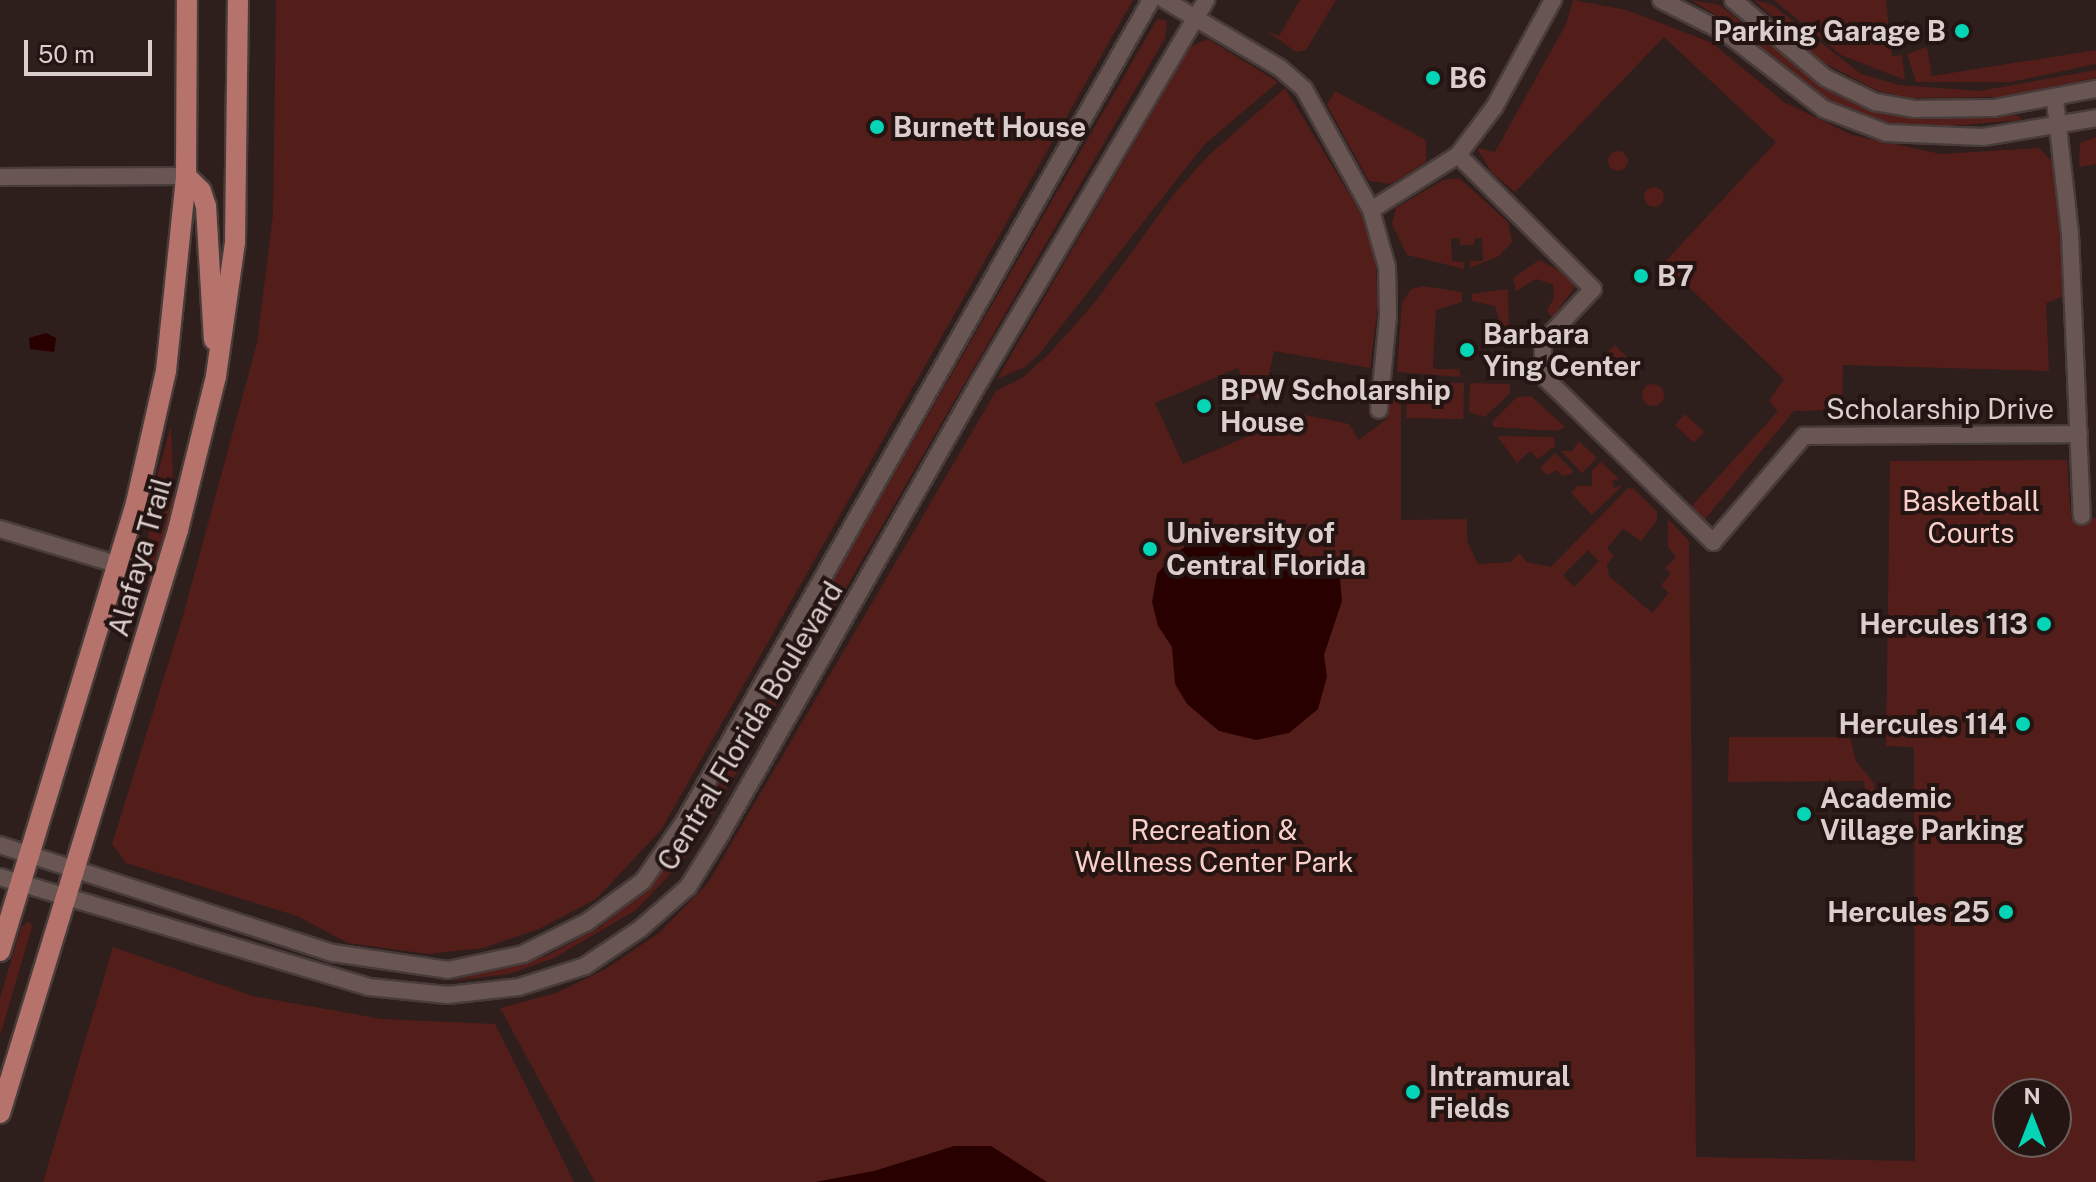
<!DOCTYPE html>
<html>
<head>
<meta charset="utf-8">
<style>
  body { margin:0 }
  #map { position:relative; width:2096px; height:1182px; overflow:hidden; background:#2e1e1c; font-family:"Public Sans",sans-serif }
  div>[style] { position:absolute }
  .green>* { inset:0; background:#531e1a; transform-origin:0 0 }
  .round { border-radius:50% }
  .water>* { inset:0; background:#290000 }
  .roads { filter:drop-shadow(2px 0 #483c3a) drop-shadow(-2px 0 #483c3a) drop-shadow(0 2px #483c3a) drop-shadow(0 -2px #483c3a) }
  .street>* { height:16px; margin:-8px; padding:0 8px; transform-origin:8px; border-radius:8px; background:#695653 }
  .primary>* { height:20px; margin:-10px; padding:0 10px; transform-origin:10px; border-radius:10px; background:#b6736c }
  .dots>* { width:22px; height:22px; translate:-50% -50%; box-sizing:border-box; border:4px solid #241513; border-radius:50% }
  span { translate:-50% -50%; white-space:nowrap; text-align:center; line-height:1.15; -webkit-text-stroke:8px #241513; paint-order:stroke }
  .poi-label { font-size:28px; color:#dbcfce; font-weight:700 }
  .right { translate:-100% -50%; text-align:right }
  .left { translate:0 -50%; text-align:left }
  .street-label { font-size:28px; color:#dbcfce }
  .park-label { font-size:28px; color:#fbcfc9 }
  .north { position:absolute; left:1992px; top:1078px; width:80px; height:80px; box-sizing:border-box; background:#241513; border:2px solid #6d5f5e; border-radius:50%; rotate:0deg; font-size:22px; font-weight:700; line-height:32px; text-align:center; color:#dbcfce }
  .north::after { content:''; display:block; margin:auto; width:28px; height:36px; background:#04d5b6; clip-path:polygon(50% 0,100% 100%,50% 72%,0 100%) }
  .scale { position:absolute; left:24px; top:40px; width:128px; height:36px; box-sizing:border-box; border:4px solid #dbcfce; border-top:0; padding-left:10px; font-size:24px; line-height:28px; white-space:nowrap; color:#dbcfce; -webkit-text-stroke:6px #241513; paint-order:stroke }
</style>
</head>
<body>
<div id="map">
  <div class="green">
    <div style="clip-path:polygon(276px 0,1133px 0,661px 830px,596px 899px,539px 929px,483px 948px,428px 954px,348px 943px,297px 916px,126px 863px,112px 844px,183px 616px,257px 343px,273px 215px)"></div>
    <div style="clip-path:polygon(1300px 0,1336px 0,1306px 50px,1296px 52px,1267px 31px,1279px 36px)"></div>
    <div style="clip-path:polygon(1573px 0,1627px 10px,1712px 43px,1784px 102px,1852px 135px,1941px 154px,2039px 148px,2054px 163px,2066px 295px,2046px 303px,2049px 371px,1843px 365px,1842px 410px,1794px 411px,1702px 523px,1689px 509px,1778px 411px,1769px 401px,1784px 379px,1664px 263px,1776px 142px,1664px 37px,1515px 192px,1491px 172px,1477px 148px,1495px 152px,1566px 24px)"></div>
    <div style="clip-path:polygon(1691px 0,1720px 5px,1820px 84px,1873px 110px,1917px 118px,2018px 115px,2021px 120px,1937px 127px,1879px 122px,1819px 95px,1737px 28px)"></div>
    <div style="clip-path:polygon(1754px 0,1773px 5px,1861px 74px,1899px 85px,1979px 91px,2096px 70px,2096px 78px,1999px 97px,1910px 98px,1878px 91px,1819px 60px)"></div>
    <div style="clip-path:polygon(1774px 0,1886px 0,1892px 56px,1902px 55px,1905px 80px,1841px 55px)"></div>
    <div style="clip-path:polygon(1157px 19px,1167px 21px,1165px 38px,832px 612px,821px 617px,819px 604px)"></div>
    <div style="clip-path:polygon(1208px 39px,1278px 82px,1204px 145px,1040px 353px,1025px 367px,997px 379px,1190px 47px)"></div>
    <div style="clip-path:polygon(1927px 47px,1932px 76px,2096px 50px,2096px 64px,2011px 82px,1916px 82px,1907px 54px)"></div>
    <div style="clip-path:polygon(evenodd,1285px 88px,1374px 235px,1378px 305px,1370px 368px,1274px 351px,1264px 399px,1249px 396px,1238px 368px,1155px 403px,1183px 464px,1300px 414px,1349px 424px,1359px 440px,1387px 419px,1394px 386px,1401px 382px,1401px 520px,1467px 519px,1467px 541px,1478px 564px,1511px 562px,1519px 553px,1527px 562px,1551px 567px,1628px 488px,1634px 489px,1657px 512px,1657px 520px,1641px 541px,1623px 529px,1607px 548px,1614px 556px,1607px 564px,1609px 576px,1652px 613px,1669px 593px,1661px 585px,1671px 574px,1665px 568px,1676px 557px,1668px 547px,1668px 519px,1689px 541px,1696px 1157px,1915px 1161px,1914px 747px,1886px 746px,1890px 461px,2067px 460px,2071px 518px,2096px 518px,2096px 1182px,595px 1182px,500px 1008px,556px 993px,604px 970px,659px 933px,708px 883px,996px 391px,1022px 378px,1049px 354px,1096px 301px,1174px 194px,1207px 157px,1285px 88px,1588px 550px,1599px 561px,1574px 587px,1563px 575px,1588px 550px,1285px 88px,2008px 1094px,2056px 1094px,2056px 1142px,2008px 1142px,2008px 1094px)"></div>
    <div style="clip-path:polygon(1335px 91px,1426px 140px,1426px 162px,1391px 184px,1369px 181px,1327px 105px)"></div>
    <div style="clip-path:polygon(2096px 137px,2096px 164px,2079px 167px,2080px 143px)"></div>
    <div class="round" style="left:1608px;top:151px;width:20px;height:20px"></div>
    <div style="clip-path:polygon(1459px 178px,1508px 222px,1512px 242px,1499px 256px,1470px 268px,1470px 261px,1483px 261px,1482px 238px,1475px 238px,1474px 245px,1460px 245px,1459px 238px,1451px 238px,1452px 261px,1464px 262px,1464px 269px,1407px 255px,1392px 224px,1396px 208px,1443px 180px)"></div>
    <div class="round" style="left:1644px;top:187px;width:20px;height:20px"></div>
    <div style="clip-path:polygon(1539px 260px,1567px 275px,1575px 287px,1552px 318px,1547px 310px,1554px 298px,1553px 284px,1536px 279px,1516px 291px,1513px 278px)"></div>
    <div style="clip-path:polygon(1423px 286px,1462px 292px,1462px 302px,1436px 310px,1433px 363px,1434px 369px,1459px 369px,1461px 377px,1397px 372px,1402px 303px,1411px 289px)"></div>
    <div style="clip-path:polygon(1507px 289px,1508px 290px,1509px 331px,1502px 330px,1495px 306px,1472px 301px,1472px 294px)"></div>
    <div style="left:1615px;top:345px;width:28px;height:15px;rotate:46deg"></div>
    <div style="left:1407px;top:382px;width:57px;height:36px;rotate:1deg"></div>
    <div style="clip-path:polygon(1470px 383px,1510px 384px,1510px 393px,1485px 417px,1469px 412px)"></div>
    <div class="round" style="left:1642px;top:384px;width:22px;height:22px"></div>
    <div style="clip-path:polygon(1531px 396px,1565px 427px,1557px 431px,1493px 427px,1493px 421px,1517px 397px)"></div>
    <div style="left:1685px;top:414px;width:26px;height:15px;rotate:43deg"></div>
    <div style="clip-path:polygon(171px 425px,174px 504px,146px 590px,150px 502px)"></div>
    <div style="clip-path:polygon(1497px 436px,1554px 437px,1555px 446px,1538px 459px,1530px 451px,1517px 463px)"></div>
    <div style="clip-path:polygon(1579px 441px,1597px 458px,1582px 473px,1561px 451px,1572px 451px)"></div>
    <div style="clip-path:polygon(1555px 453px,1573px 471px,1571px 474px,1562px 476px,1557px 470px,1547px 475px,1540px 468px)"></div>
    <div style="clip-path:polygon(1601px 462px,1619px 479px,1612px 481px,1614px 488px,1623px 485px,1592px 515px,1571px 493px,1577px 486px,1592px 486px,1592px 470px)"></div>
    <div style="clip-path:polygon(782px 675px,789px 683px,689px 854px,636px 910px,554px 958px,509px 974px,451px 981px,546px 956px,600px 927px,642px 893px,659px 873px)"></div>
    <div style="clip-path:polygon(1729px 737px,1850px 737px,1856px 761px,1874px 783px,1876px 795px,1866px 795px,1864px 781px,1728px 782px)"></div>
    <div style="clip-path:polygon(29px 921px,32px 927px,0 1036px,0 998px,21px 927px)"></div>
    <div style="clip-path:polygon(113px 947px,253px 996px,382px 1019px,495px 1024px,574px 1182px,43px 1182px)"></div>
  </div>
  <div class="water">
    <div style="clip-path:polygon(46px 333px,56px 338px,54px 352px,30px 349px,29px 338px)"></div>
    <div style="clip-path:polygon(1234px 535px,1280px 542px,1340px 579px,1342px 601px,1324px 655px,1327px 677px,1318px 709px,1289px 733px,1256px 740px,1219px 731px,1187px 704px,1175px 684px,1172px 647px,1158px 626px,1152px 602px,1157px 574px,1174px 554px,1195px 541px)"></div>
    <div style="clip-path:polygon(954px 1146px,991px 1146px,1047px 1182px,815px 1182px,874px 1171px)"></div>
  </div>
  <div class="roads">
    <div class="street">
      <div style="left:1165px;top:0;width:134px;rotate:30.6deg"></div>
      <div style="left:1280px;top:68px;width:32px;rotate:41deg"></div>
      <div style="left:1304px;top:89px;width:138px;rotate:61deg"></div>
      <div style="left:1371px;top:210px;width:59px;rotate:74.3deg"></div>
      <div style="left:1387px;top:267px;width:49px;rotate:88.8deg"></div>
      <div style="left:1388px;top:316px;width:94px;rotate:95.5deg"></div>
      <div style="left:1661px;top:0;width:73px;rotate:26.9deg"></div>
      <div style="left:1726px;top:33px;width:124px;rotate:37.8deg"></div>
      <div style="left:1824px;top:109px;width:67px;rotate:20.9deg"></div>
      <div style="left:1887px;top:133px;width:96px;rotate:2.4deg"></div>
      <div style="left:1983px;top:137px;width:115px;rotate:-9.5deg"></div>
      <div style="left:1733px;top:0;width:121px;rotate:40deg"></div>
      <div style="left:1826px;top:78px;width:55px;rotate:26.1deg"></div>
      <div style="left:1875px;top:102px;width:40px;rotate:10deg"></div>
      <div style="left:1914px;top:109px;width:80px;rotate:-0.7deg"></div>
      <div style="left:1994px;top:108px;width:104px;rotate:-10.6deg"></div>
      <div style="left:2055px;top:100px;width:135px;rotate:83.6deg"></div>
      <div style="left:2070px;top:234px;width:282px;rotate:87.6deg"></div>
      <div style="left:1458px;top:155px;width:190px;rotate:44.8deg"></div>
      <div style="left:1593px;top:289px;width:73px;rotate:133.3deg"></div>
      <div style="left:1543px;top:342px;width:34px;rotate:90deg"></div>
      <div style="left:1543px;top:376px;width:238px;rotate:44.3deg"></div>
      <div style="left:1713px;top:542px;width:140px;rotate:-49.4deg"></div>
      <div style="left:1804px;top:436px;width:275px;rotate:-0.4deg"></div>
      <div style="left:0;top:177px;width:186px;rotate:-0.3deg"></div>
      <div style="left:1371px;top:210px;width:103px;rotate:-32.3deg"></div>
      <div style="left:1458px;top:155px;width:61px;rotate:-52.9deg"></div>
      <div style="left:1495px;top:106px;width:121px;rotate:-61.3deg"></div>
      <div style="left:0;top:529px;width:124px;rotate:16.8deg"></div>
      <div style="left:0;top:845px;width:350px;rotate:18deg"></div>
      <div style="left:333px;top:953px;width:116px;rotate:8.4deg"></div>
      <div style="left:448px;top:970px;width:77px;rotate:-12deg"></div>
      <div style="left:523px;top:954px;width:72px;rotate:-26.6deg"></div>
      <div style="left:587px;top:922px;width:69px;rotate:-36.2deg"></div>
      <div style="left:643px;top:881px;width:72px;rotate:-55.2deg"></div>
      <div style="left:684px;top:822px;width:945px;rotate:-60.4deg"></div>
      <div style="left:0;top:877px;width:385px;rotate:16.6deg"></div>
      <div style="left:369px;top:987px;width:79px;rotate:5.8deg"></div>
      <div style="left:448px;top:995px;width:71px;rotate:-6.4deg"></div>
      <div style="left:519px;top:987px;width:69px;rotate:-17.7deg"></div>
      <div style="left:585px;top:966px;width:66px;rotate:-33.9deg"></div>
      <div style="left:640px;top:929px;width:64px;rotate:-41.2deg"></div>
      <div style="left:688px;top:887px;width:62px;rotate:-58.1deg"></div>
      <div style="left:721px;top:834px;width:522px;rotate:-60.24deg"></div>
      <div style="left:980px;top:381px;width:443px;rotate:-59.3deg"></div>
    </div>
    <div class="primary">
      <div style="left:186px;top:176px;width:21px;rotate:45deg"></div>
      <div style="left:201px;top:191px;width:16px;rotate:72deg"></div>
      <div style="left:206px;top:206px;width:134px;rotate:86.6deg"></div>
      <div style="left:0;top:951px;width:468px;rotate:-73.1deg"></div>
      <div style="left:136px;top:503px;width:135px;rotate:-77.2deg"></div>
      <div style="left:166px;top:371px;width:196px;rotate:-84.1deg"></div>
      <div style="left:186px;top:176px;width:176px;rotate:-89.7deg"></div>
      <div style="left:0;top:1113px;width:610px;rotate:-73.02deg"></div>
      <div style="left:178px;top:530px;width:159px;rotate:-76.1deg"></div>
      <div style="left:216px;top:376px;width:134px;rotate:-81.9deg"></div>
      <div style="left:235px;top:243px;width:243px;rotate:-89.3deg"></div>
    </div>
  </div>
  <div class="dots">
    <div style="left:1962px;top:31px;background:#04d5b6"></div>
    <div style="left:1433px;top:78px;background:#04d5b6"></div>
    <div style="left:877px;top:127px;background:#04d5b6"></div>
    <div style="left:1641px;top:276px;background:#04d5b6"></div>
    <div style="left:1467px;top:350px;background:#04d5b6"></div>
    <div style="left:1204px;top:406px;background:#04d5b6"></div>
    <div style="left:1150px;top:549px;background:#04d5b6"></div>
    <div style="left:2044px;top:624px;background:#04d5b6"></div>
    <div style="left:2023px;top:724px;background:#04d5b6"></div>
    <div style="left:1804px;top:814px;background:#04d5b6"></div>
    <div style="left:2006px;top:912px;background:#04d5b6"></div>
    <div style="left:1413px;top:1092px;background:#04d5b6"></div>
  </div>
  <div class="poi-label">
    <span class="right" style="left:1946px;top:31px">Parking Garage B</span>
    <span class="left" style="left:1449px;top:78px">B6</span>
    <span class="left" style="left:893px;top:127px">Burnett House</span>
    <span class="left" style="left:1657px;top:276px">B7</span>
    <span class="left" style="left:1483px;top:350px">Barbara<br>Ying Center</span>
    <span class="left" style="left:1220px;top:406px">BPW Scholarship<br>House</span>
    <span class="left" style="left:1166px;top:549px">University of<br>Central Florida</span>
    <span class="right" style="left:2028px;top:624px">Hercules 113</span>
    <span class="right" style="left:2007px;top:724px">Hercules 114</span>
    <span class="left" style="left:1820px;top:814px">Academic<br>Village Parking</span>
    <span class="right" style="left:1990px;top:912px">Hercules 25</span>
    <span class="left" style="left:1429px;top:1092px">Intramural<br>Fields</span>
  </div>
  <div class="street-label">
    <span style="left:1940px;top:409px">Scholarship Drive</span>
    <span style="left:140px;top:557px;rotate:-74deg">Alafaya Trail</span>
    <span style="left:750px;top:726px;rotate:-59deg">Central Florida Boulevard</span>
  </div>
  <div class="park-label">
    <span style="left:1971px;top:517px">Basketball<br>Courts</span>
    <span style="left:1214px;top:846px">Recreation &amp;<br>Wellness Center Park</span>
  </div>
  <div class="north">N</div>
  <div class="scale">50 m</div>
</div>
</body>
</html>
